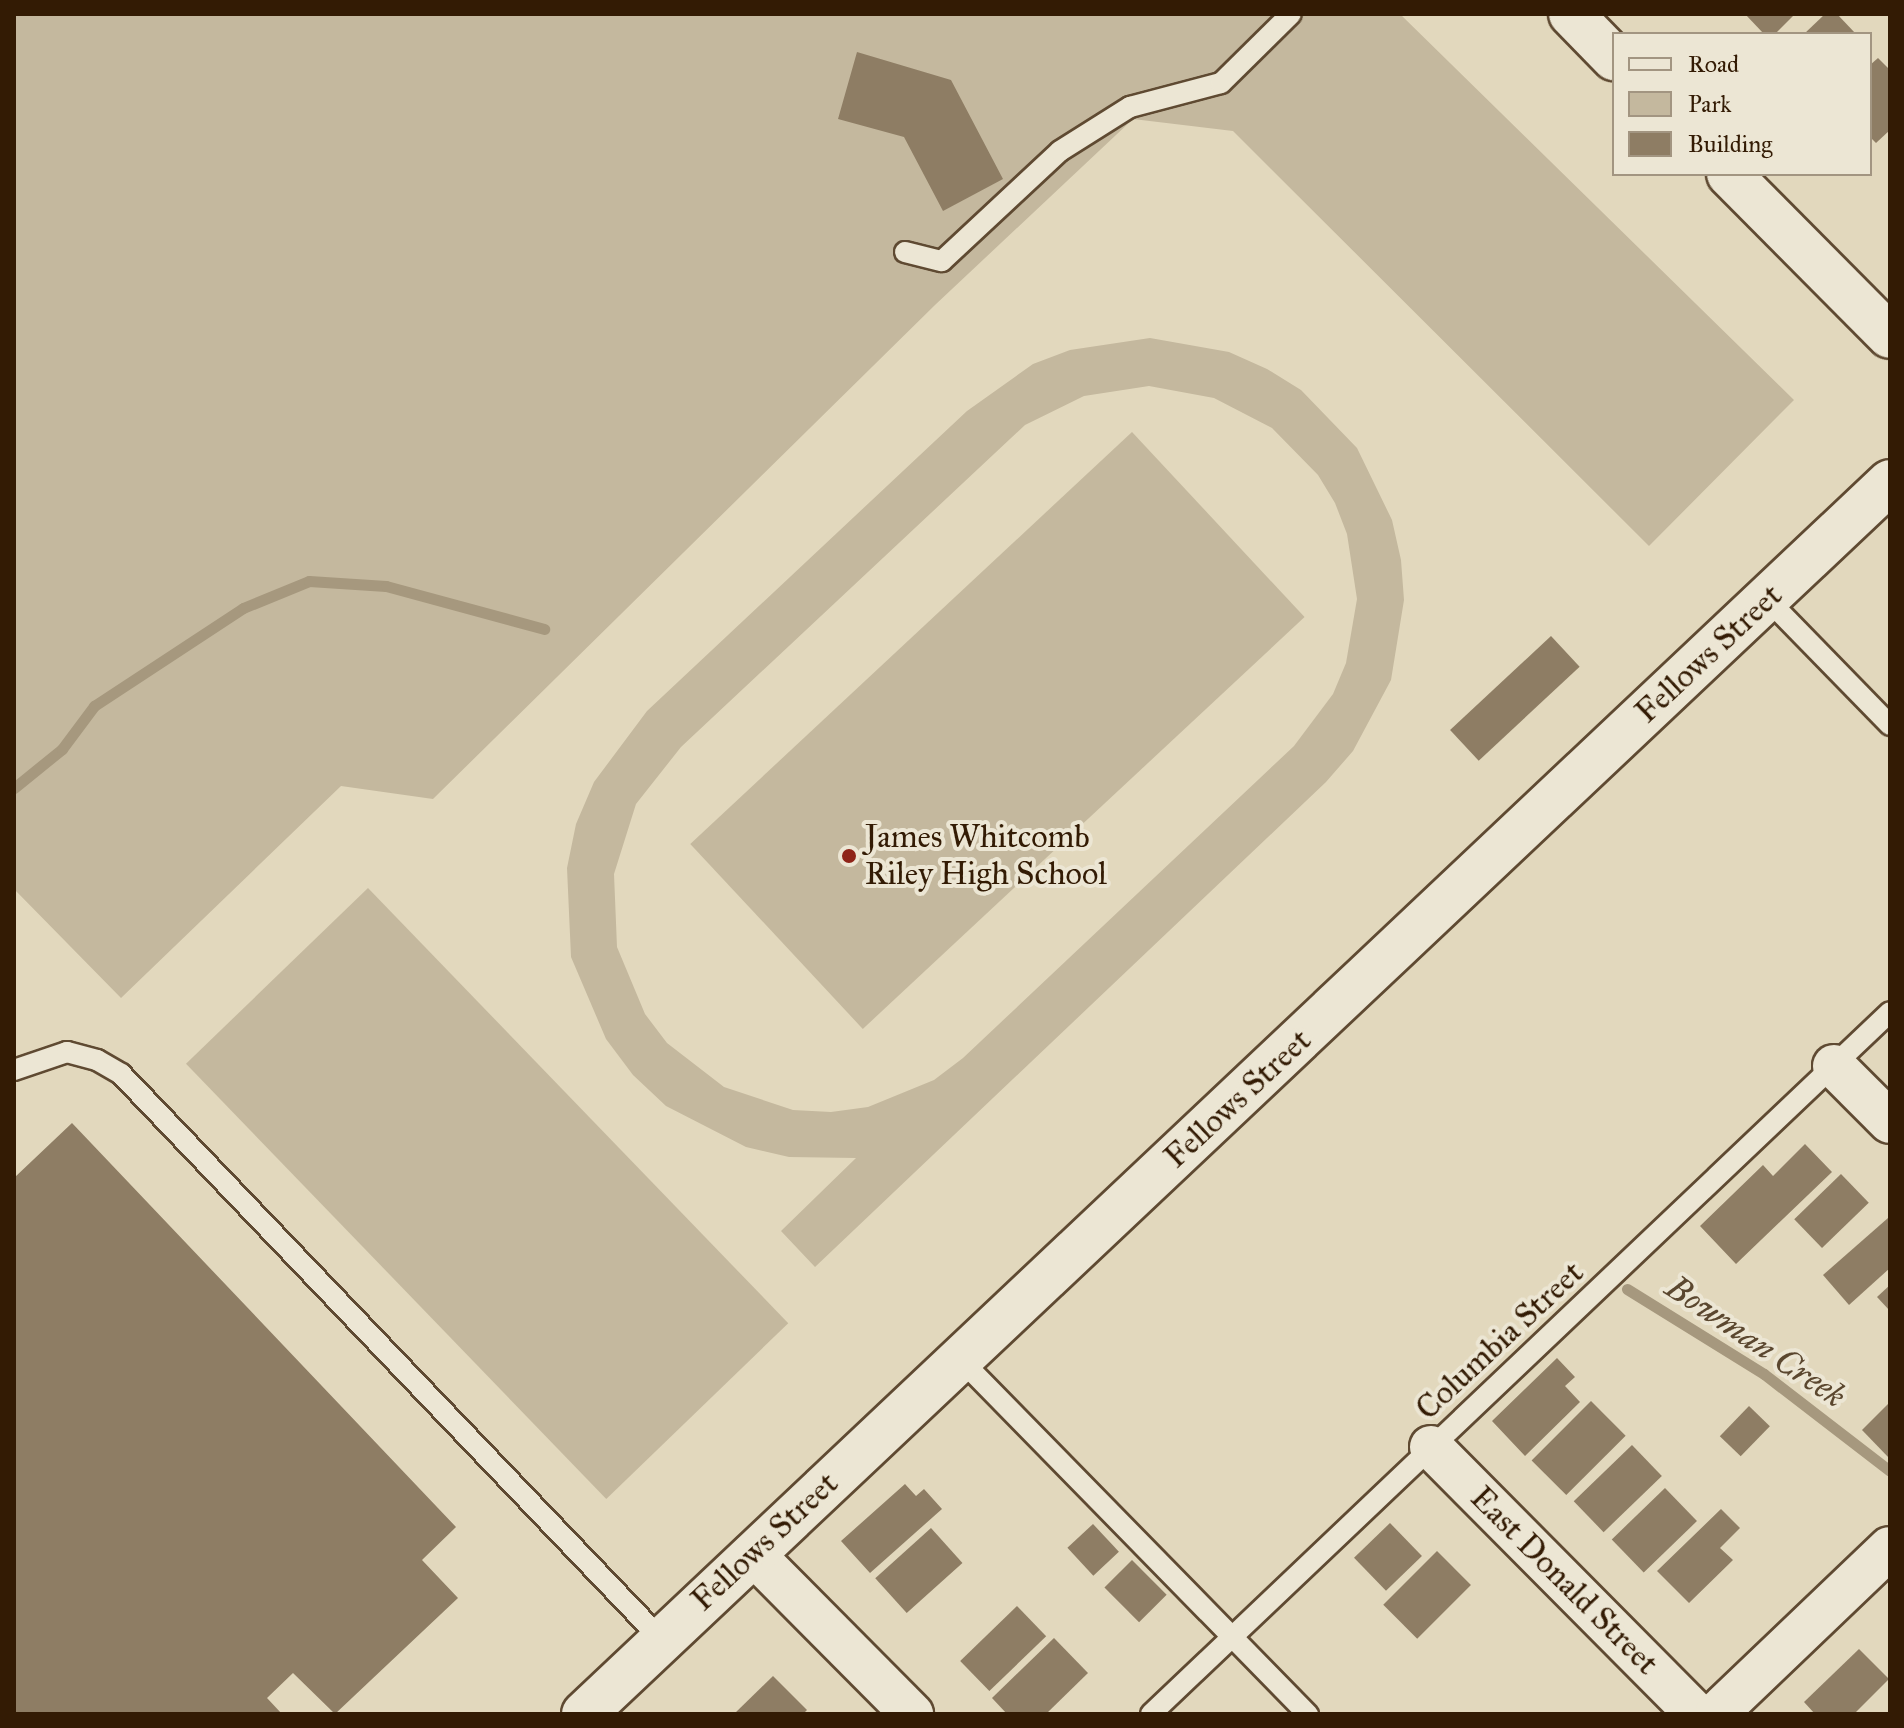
<!DOCTYPE html>
<html>
<head>
<meta charset="utf-8">
<style>
  body { margin:0 }
  #map { position:relative; width:1904px; height:1728px; overflow:hidden; background:#e2d8bd; font-family:"IM FELL Great Primer",serif }
  div>[style] { position:absolute }
  .green>* { inset:0; background:#c4b89e; transform-origin:0 0 }
  .stream>* { height:11px; margin:-5.5px; padding:0 5.5px; transform-origin:5.5px; border-radius:5.5px; background:#a6987e }
  .building>* { inset:0; background:#8e7d64; transform-origin:0 0 }
  .roads { filter:drop-shadow(2px 0 #5f4a32) drop-shadow(-2px 0 #5f4a32) drop-shadow(0 2px #5f4a32) drop-shadow(0 -2px #5f4a32) }
  .lane>* { height:20px; margin:-10px; padding:0 10px; transform-origin:10px; border-radius:10px; background:#ece6d4 }
  .street>* { height:42px; margin:-21px; padding:0 21px; transform-origin:21px; border-radius:21px; background:#ece6d4 }
  .secondary>* { height:44px; margin:-22px; padding:0 22px; transform-origin:22px; border-radius:22px; background:#ece6d4 }
  .dots>* { width:22px; height:22px; translate:-50% -50%; box-sizing:border-box; border:4px solid #ece6d4; border-radius:50% }
  span { translate:-50% -50%; white-space:nowrap; text-align:center; line-height:1.15; -webkit-text-stroke:8px #ece6d4; paint-order:stroke }
  .street-label { font-size:32px; color:#331b04 }
  .poi-label { font-size:32px; color:#331b04 }
  .left { translate:0 -50%; text-align:left }
  .water-label { font-size:34px; color:#5b472f; font-style:italic }
  .frame { position:absolute; inset:0; border:16px solid #331b04; pointer-events:none }
  .legend { position:absolute; left:1612px; top:32px; width:260px; height:144px; box-sizing:border-box; background:#ece6d4; border:2px solid #a29581; margin:0; padding:10px 14px; list-style:none; font-size:24px; color:#331b04 }
  .legend li { display:flex; align-items:center; gap:16px; height:40px }
  .legend b { width:40px; border:2px solid #a29581 }
</style>
</head>
<body>
<div id="map">
  <div class="green">
    <div style="clip-path:polygon(14px 14px,1400px 14px,1794px 400px,1649px 546px,1233px 131px,1133px 119px,935px 305px,433px 799px,341px 786px,121px 998px,14px 889px)"></div>
    <div style="clip-path:polygon(evenodd,1150px 338px,1229px 352px,1267px 369px,1301px 390px,1357px 448px,1392px 520px,1401px 560px,1404px 600px,1391px 680px,1353px 751px,1326px 782px,815px 1267px,781px 1231px,856px 1158px,789px 1157px,746px 1147px,666px 1106px,633px 1075px,606px 1039px,571px 957px,567px 868px,576px 824px,594px 782px,647px 711px,967px 411px,1033px 364px,1070px 350px,1150px 338px,1149px 386px,1214px 398px,1272px 428px,1318px 475px,1335px 503px,1347px 534px,1357px 599px,1346px 663px,1333px 694px,1294px 746px,963px 1058px,934px 1080px,868px 1107px,831px 1112px,793px 1110px,724px 1087px,667px 1043px,645px 1014px,617px 947px,614px 874px,636px 804px,681px 747px,1025px 425px,1084px 396px,1149px 386px)"></div>
    <div style="left:1132px;top:432px;width:253px;height:604px;rotate:47deg"></div>
    <div style="left:368px;top:888px;width:605px;height:253px;rotate:46deg"></div>
  </div>
  <div class="stream">
    <div style="left:14px;top:788px;width:62px;rotate:-39.1deg"></div>
    <div style="left:62px;top:749px;width:54px;rotate:-53.3deg"></div>
    <div style="left:94px;top:706px;width:178px;rotate:-33.3deg"></div>
    <div style="left:243px;top:608px;width:71px;rotate:-22.2deg"></div>
    <div style="left:309px;top:581px;width:77px;rotate:3.7deg"></div>
    <div style="left:386px;top:586px;width:164px;rotate:15.2deg"></div>
    <div style="left:1627px;top:1289px;width:161px;rotate:31.8deg"></div>
    <div style="left:1764px;top:1374px;width:159px;rotate:37.6deg"></div>
  </div>
  <div class="building">
    <div style="clip-path:polygon(1745px 14px,1795px 14px,1775px 34px,1764px 34px)"></div>
    <div style="clip-path:polygon(1825px 14px,1837px 14px,1856px 34px,1804px 34px)"></div>
    <div style="clip-path:polygon(857px 52px,951px 80px,1003px 179px,943px 211px,904px 137px,838px 119px)"></div>
    <div style="clip-path:polygon(1878px 58px,1890px 70px,1890px 130px,1876px 143px,1870px 137px,1870px 65px)"></div>
    <div style="left:1551px;top:636px;width:42px;height:138px;rotate:47deg"></div>
    <div style="clip-path:polygon(72px 1123px,456px 1527px,422px 1560px,458px 1598px,335px 1714px,293px 1673px,267px 1698px,282px 1714px,14px 1714px,14px 1178px)"></div>
    <div style="clip-path:polygon(1805px 1144px,1832px 1172px,1736px 1264px,1700px 1226px,1763px 1165px,1773px 1176px)"></div>
    <div style="left:1841px;top:1174px;width:40px;height:65px;rotate:46deg"></div>
    <div style="clip-path:polygon(1888px 1218px,1890px 1268px,1849px 1305px,1823px 1275px)"></div>
    <div style="clip-path:polygon(1890px 1285px,1890px 1311px,1877px 1297px)"></div>
    <div style="clip-path:polygon(1557px 1358px,1575px 1377px,1565px 1386px,1580px 1402px,1525px 1456px,1492px 1421px)"></div>
    <div style="left:1591px;top:1401px;width:49px;height:84px;rotate:45deg"></div>
    <div style="clip-path:polygon(1890px 1402px,1890px 1459px,1862px 1430px)"></div>
    <div style="left:1749px;top:1406px;width:29px;height:42px;rotate:44deg"></div>
    <div style="left:1632px;top:1445px;width:43px;height:81px;rotate:46deg"></div>
    <div style="clip-path:polygon(905px 1484px,916px 1496px,924px 1489px,942px 1509px,870px 1573px,841px 1541px)"></div>
    <div style="left:1665px;top:1488px;width:46px;height:74px;rotate:46deg"></div>
    <div style="clip-path:polygon(1721px 1509px,1740px 1528px,1720px 1548px,1733px 1560px,1689px 1603px,1657px 1571px)"></div>
    <div style="left:1390px;top:1523px;width:46px;height:50px;rotate:46deg"></div>
    <div style="left:1093px;top:1524px;width:38px;height:35px;rotate:47deg"></div>
    <div style="left:931px;top:1528px;width:47px;height:75px;rotate:48deg"></div>
    <div style="left:1437px;top:1551px;width:48px;height:76px;rotate:45deg"></div>
    <div style="left:1132px;top:1560px;width:49px;height:39px;rotate:45deg"></div>
    <div style="left:1017px;top:1606px;width:42px;height:79px;rotate:46deg"></div>
    <div style="clip-path:polygon(1054px 1638px,1088px 1673px,1046px 1714px,1007px 1714px,992px 1698px)"></div>
    <div style="clip-path:polygon(1859px 1649px,1889px 1679px,1854px 1714px,1815px 1714px,1804px 1702px)"></div>
    <div style="clip-path:polygon(773px 1676px,807px 1710px,803px 1714px,734px 1714px)"></div>
  </div>
  <div class="roads">
    <div class="lane">
      <div style="left:905px;top:252px;width:38px;rotate:14deg"></div>
      <div style="left:942px;top:261px;width:161px;rotate:-43deg"></div>
      <div style="left:1060px;top:151px;width:83px;rotate:-32.2deg"></div>
      <div style="left:1130px;top:107px;width:94px;rotate:-14.8deg"></div>
      <div style="left:1221px;top:83px;width:98px;rotate:-44.6deg"></div>
      <div style="left:1767px;top:599px;width:176px;rotate:45.7deg"></div>
      <div style="left:14px;top:1070px;width:56px;rotate:-18.8deg"></div>
      <div style="left:67px;top:1052px;width:31px;rotate:15deg"></div>
      <div style="left:97px;top:1060px;width:28px;rotate:30deg"></div>
      <div style="left:121px;top:1074px;width:782px;rotate:46.3deg"></div>
      <div style="left:961px;top:1360px;width:496px;rotate:45.6deg"></div>
      <div style="left:1151px;top:1714px;width:1019px;rotate:-43.53deg"></div>
    </div>
    <div class="street">
      <div style="left:1834px;top:1066px;width:79px;rotate:45deg"></div>
      <div style="left:1431px;top:1447px;width:376px;rotate:45.2deg"></div>
      <div style="left:753px;top:1554px;width:226px;rotate:45.2deg"></div>
      <div style="left:1716px;top:1714px;width:240px;rotate:-43.7deg"></div>
    </div>
    <div class="secondary">
      <div style="left:1571px;top:14px;width:62px;rotate:45.7deg"></div>
      <div style="left:1729px;top:174px;width:228px;rotate:45.2deg"></div>
      <div style="left:584px;top:1714px;width:1795px;rotate:-43.33deg"></div>
    </div>
  </div>
  <div class="dots">
    <div style="left:849px;top:856px;background:#8f2418"></div>
  </div>
  <div class="street-label">
    <span style="left:1709px;top:654px;rotate:-43deg">Fellows Street</span>
    <span style="left:1238px;top:1099px;rotate:-43deg">Fellows Street</span>
    <span style="left:1500px;top:1341px;rotate:-43deg">Columbia Street</span>
    <span style="left:765px;top:1542px;rotate:-43deg">Fellows Street</span>
    <span style="left:1564px;top:1581px;rotate:45deg">East Donald Street</span>
  </div>
  <div class="poi-label">
    <span class="left" style="left:865px;top:856px">James Whitcomb<br>Riley High School</span>
  </div>
  <div class="water-label">
    <span style="left:1756px;top:1341px;rotate:34deg">Bowman Creek</span>
  </div>
  <div class="frame"></div>
  <ul class="legend">
  <li><b style="height:10px;background:#ece6d4"></b>Road</li>
  <li><b style="height:22px;background:#c4b89e"></b>Park</li>
  <li><b style="height:22px;background:#8e7d64"></b>Building</li>
  </ul>
</div>
</body>
</html>
